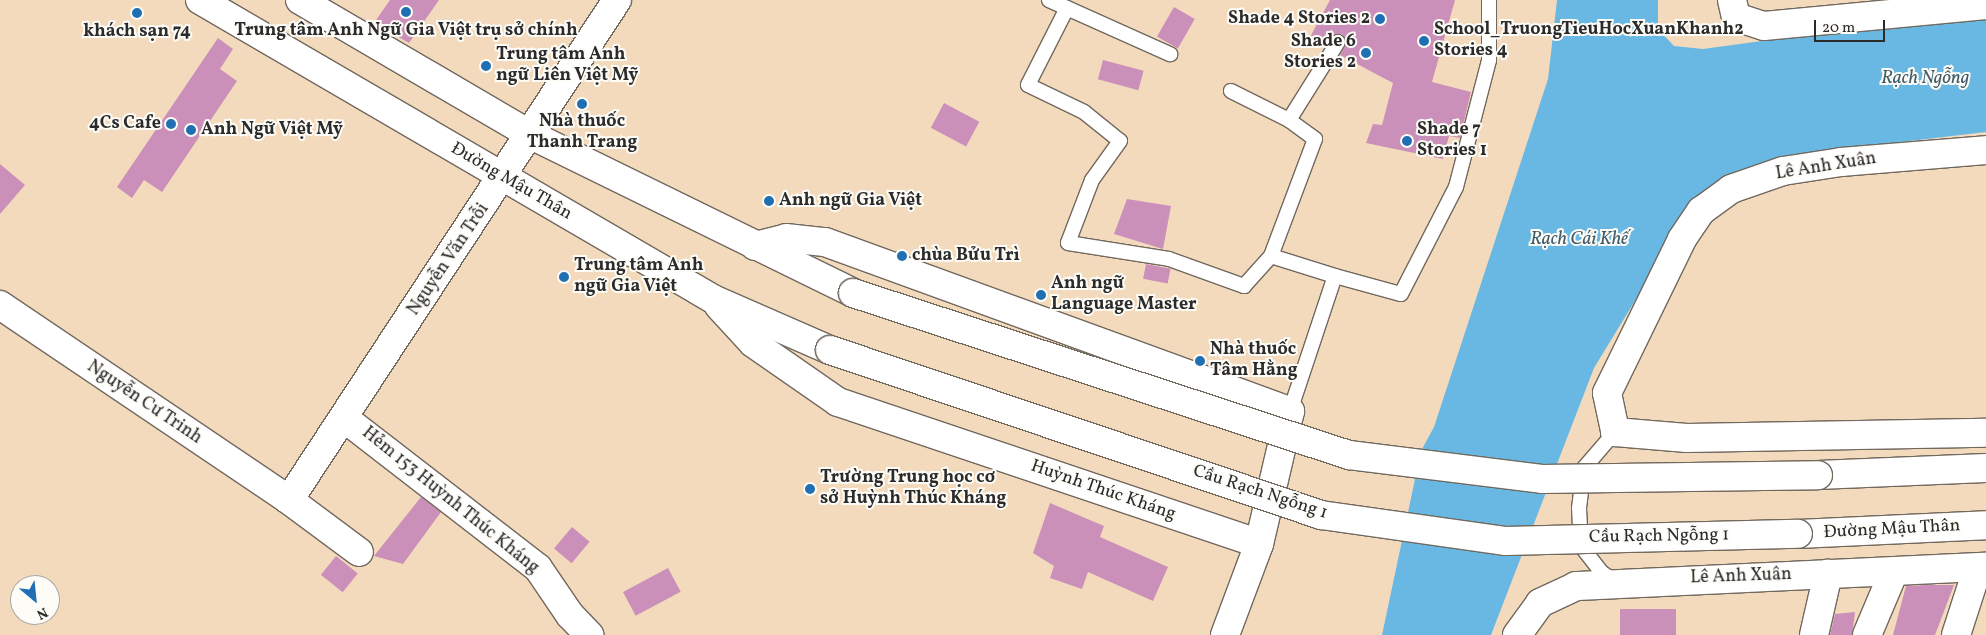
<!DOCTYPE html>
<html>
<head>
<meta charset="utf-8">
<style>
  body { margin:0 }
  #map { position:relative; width:1986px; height:635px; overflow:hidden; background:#f4dabd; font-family:Vollkorn,serif }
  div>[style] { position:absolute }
  .water>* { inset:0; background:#68b8e3 }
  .building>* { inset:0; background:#ca90b9; transform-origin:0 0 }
  .roads { filter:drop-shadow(1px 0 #71685e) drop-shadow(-1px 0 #71685e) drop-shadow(0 1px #71685e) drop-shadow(0 -1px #71685e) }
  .lane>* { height:14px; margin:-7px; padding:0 7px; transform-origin:7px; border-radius:7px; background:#fff }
  .street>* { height:28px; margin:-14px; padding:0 14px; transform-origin:14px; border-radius:14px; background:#fff }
  .secondary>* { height:28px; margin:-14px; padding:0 14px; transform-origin:14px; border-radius:14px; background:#fff }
  .bridges { filter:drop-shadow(1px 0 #71685e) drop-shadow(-1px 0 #71685e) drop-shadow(0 1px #71685e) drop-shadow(0 -1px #71685e) }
  .secondary-bridge>* { height:28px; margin:-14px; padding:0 14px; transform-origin:14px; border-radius:14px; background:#fff }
  .dots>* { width:14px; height:14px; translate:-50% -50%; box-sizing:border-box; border:2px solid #fdfcf7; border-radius:50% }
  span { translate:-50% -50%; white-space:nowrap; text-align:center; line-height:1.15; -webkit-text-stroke:4px #fdfcf7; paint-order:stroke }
  .poi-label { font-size:18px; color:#2b2b2b; font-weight:700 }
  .right { translate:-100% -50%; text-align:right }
  .left { translate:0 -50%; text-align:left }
  .street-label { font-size:18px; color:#2b2b2b }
  .water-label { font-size:19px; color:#405c6b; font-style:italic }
  .north { position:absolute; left:10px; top:575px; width:50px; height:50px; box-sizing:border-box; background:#fdfcf7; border:1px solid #a9a8a5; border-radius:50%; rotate:152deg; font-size:14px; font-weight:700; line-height:20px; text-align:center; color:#2b2b2b }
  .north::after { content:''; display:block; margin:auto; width:18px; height:22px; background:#1f6fb2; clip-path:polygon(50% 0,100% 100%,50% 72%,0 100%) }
  .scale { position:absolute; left:1814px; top:20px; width:71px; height:22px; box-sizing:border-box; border:2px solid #2b2b2b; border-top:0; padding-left:6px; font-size:15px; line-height:18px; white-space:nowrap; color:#2b2b2b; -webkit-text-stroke:4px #fdfcf7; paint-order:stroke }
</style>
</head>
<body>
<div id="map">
  <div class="water">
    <div style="clip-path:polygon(1557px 0,1658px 0,1658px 29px,1674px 46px,1703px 49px,1986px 10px,1986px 132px,1782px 156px,1730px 178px,1689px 212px,1594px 368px,1491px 635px,1382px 635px,1421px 451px,1434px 427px,1548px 79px)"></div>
  </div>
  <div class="building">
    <div style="clip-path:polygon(390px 0,439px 0,409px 43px,374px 23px)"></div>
    <div style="clip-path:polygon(1330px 0,1455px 0,1432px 82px,1471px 92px,1460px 138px,1449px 136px,1443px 159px,1366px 143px,1373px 124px,1382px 125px,1393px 83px,1340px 55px,1347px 43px,1342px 34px,1334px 35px,1324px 47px,1309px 39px)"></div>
    <div style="left:1174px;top:7px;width:24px;height:34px;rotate:30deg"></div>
    <div style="clip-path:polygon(218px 38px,233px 49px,220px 69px,237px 81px,162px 192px,144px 180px,132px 198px,117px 187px)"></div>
    <div style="left:1103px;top:60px;width:42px;height:20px;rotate:15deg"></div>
    <div style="left:944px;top:103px;width:40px;height:28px;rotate:28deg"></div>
    <div style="clip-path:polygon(0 164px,25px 185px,0 214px)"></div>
    <div style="clip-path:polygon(1127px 199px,1171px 206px,1163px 249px,1114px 234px)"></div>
    <div style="left:1146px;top:264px;width:25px;height:15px;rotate:11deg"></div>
    <div style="clip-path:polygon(421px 497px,441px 512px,403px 564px,374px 556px)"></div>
    <div style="clip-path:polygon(1050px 503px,1104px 526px,1100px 537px,1168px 567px,1153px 601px,1088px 572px,1082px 589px,1050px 578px,1054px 566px,1033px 553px)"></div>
    <div style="left:572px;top:527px;width:23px;height:28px;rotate:40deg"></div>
    <div style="left:336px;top:556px;width:28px;height:24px;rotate:39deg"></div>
    <div style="left:668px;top:568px;width:27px;height:51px;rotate:62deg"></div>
    <div style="clip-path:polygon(1926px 585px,1954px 585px,1935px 635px,1893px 635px,1906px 586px)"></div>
    <div style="left:1620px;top:609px;width:56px;height:26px"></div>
    <div style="clip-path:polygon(1855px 612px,1852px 635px,1830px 635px,1835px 614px)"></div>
  </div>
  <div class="roads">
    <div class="lane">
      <div style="left:1049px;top:0;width:133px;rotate:24.1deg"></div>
      <div style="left:1067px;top:8px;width:86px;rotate:116.9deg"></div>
      <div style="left:1028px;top:85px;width:62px;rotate:25.7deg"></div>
      <div style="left:1084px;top:112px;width:46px;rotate:38.9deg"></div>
      <div style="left:1120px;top:141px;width:48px;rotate:125.7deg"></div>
      <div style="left:1092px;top:180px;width:67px;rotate:110.9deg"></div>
      <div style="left:1068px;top:243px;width:102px;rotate:9deg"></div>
      <div style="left:1169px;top:259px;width:80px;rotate:19.8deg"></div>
      <div style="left:1244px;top:286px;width:40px;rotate:-48deg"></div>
      <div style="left:1271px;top:256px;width:125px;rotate:-69.4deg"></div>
      <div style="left:1315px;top:139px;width:32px;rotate:-144deg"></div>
      <div style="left:1289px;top:120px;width:65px;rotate:-153.4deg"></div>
      <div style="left:1289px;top:120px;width:92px;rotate:-57.9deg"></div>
      <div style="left:1271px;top:256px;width:67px;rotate:17.4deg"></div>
      <div style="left:1290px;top:411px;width:142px;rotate:-71.6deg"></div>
      <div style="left:1335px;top:276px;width:68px;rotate:15.3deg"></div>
      <div style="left:1401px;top:294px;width:120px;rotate:-62.8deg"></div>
      <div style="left:1456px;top:187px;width:131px;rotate:-75.4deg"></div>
      <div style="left:1489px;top:60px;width:60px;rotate:-90deg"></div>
      <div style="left:1615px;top:432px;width:48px;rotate:130.7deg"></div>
      <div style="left:1584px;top:468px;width:40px;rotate:97.1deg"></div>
      <div style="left:1579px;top:508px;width:38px;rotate:87deg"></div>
      <div style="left:1581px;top:546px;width:33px;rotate:52deg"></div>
      <div style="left:1601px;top:572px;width:18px;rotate:34deg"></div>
    </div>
    <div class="street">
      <div style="left:1732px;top:0;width:17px;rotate:77deg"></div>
      <div style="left:1736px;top:17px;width:29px;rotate:18deg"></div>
      <div style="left:1764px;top:26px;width:223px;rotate:-5.4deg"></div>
      <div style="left:1607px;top:393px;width:40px;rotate:78deg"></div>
      <div style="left:1615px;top:432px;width:72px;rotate:4.8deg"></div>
      <div style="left:1687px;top:438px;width:299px;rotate:-1deg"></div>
      <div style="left:344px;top:418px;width:245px;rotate:37.7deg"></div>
      <div style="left:538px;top:568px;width:57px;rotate:55.8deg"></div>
      <div style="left:570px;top:615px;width:28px;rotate:46deg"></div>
      <div style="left:289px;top:500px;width:87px;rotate:36.6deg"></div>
      <div style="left:1814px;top:635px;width:63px;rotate:-77.1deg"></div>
      <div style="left:1867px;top:635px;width:69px;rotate:-67.1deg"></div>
      <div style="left:1956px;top:635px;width:71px;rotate:-72.1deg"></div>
    </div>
    <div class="secondary">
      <div style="left:200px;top:0;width:594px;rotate:30.24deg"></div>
      <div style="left:713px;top:299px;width:128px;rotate:23.6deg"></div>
      <div style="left:300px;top:0;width:268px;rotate:30.3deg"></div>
      <div style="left:531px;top:135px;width:359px;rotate:26.1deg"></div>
      <div style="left:755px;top:246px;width:32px;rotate:-14deg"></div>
      <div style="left:786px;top:238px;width:39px;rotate:6deg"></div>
      <div style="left:825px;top:242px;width:495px;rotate:20deg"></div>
      <div style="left:1290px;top:411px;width:137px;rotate:103.1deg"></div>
      <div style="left:1259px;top:544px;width:97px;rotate:110.5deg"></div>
      <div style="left:0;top:305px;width:349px;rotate:34deg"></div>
      <div style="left:289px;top:500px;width:598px;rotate:-56.74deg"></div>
      <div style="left:719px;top:306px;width:50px;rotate:47.4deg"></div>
      <div style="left:753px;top:343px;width:103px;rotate:34.8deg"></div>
      <div style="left:838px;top:402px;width:444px;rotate:18.6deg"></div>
      <div style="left:1607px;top:393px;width:171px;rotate:-64deg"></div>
      <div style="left:1682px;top:239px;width:34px;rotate:-56deg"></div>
      <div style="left:1701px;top:211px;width:37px;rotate:-36deg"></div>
      <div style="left:1731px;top:189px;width:55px;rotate:-19.1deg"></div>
      <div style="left:1783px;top:171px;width:59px;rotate:-8.8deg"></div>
      <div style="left:1841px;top:162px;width:145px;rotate:-4.7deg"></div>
      <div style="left:1818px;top:475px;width:168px;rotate:-2.4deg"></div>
      <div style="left:1798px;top:534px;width:188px;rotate:-2.7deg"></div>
      <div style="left:1517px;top:635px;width:39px;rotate:-54deg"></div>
      <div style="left:1540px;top:603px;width:40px;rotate:-25deg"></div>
      <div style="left:1576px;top:586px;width:410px;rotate:-2.7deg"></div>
    </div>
  </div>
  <div class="bridges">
    <div class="secondary-bridge">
      <div style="left:853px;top:293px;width:522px;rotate:18.09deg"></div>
      <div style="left:1349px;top:455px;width:194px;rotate:7.1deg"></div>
      <div style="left:1542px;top:479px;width:276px;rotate:-0.8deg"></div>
      <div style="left:830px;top:350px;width:518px;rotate:18.57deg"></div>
      <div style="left:1321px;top:515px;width:187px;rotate:8deg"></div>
      <div style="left:1506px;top:541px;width:292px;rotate:-1.4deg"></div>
    </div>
  </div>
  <div class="dots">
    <div style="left:406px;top:12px;background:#1f6fb2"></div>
    <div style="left:137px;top:13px;background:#1f6fb2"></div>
    <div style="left:1380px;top:19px;background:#1f6fb2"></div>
    <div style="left:1424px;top:41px;background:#1f6fb2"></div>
    <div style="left:1366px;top:53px;background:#1f6fb2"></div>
    <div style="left:486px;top:66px;background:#1f6fb2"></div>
    <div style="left:582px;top:104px;background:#1f6fb2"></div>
    <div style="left:171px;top:124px;background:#1f6fb2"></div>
    <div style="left:191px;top:130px;background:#1f6fb2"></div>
    <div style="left:1407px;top:141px;background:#1f6fb2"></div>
    <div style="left:769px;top:201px;background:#1f6fb2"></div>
    <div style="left:902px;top:256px;background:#1f6fb2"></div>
    <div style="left:564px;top:277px;background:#1f6fb2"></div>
    <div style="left:1041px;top:295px;background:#1f6fb2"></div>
    <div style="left:1200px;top:361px;background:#1f6fb2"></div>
    <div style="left:810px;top:489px;background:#1f6fb2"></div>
  </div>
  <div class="poi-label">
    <span class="right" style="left:1370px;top:19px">Shade 4 Stories 2</span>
    <span style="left:406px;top:31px">Trung tâm Anh Ngữ Gia Việt trụ sở chính</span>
    <span class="left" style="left:1434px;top:41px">School_TruongTieuHocXuanKhanh2<br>Stories 4</span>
    <span style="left:137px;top:32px">khách sạn 74</span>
    <span class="right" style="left:1356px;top:53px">Shade 6<br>Stories 2</span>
    <span class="left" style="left:496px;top:66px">Trung tâm Anh<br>ngữ Liên Việt Mỹ</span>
    <span style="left:582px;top:133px">Nhà thuốc<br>Thanh Trang</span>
    <span class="right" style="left:161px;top:124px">4Cs Cafe</span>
    <span class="left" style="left:201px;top:130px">Anh Ngữ Việt Mỹ</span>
    <span class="left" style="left:1417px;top:141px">Shade 7<br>Stories 1</span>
    <span class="left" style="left:779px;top:201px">Anh ngữ Gia Việt</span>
    <span class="left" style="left:912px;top:256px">chùa Bửu Trì</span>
    <span class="left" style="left:574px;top:277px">Trung tâm Anh<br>ngữ Gia Việt</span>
    <span class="left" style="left:1051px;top:295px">Anh ngữ<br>Language Master</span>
    <span class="left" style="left:1210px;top:361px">Nhà thuốc<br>Tâm Hằng</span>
    <span class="left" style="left:820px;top:489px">Trường Trung học cơ<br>sở Huỳnh Thúc Kháng</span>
  </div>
  <div class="street-label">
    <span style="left:1826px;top:167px;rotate:-9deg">Lê Anh Xuân</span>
    <span style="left:511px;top:182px;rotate:30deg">Đường Mậu Thân</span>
    <span style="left:449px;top:260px;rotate:-56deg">Nguyễn Văn Trỗi</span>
    <span style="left:144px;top:403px;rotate:34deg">Nguyễn Cư Trinh</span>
    <span style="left:1103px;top:491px;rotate:19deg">Huỳnh Thúc Kháng</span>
    <span style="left:1260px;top:493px;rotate:18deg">Cầu Rạch Ngỗng 1</span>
    <span style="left:450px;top:501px;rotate:39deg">Hẻm 153 Huỳnh Thúc Kháng</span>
    <span style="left:1892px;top:530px;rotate:-3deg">Đường Mậu Thân</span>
    <span style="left:1659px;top:537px;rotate:-1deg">Cầu Rạch Ngỗng 1</span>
    <span style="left:1741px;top:577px;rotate:-2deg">Lê Anh Xuân</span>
  </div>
  <div class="water-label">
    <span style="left:1925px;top:79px">Rạch Ngỗng</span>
    <span style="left:1579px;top:240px">Rạch Cái Khế</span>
  </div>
  <div class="north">N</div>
  <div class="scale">20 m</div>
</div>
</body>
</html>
